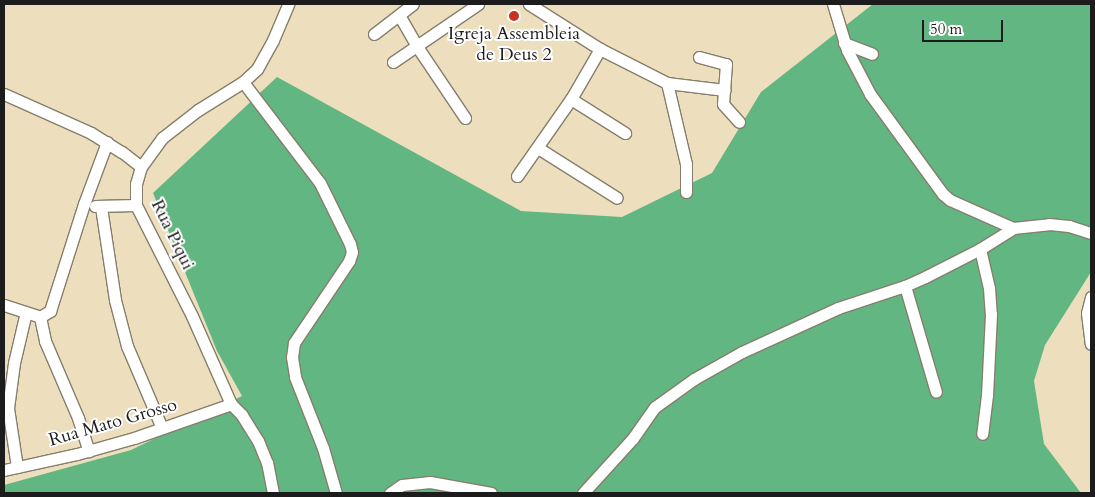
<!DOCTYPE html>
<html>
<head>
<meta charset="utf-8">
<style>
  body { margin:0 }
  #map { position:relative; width:1095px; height:497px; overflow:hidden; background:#eddfbd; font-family:Cardo,serif }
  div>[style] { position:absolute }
  .forest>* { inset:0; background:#62b682 }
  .roads { filter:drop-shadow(1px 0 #847e6c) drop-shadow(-1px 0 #847e6c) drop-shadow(0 1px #847e6c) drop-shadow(0 -1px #847e6c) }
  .minor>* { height:11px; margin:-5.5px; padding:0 5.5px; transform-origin:5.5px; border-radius:5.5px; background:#fff }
  .dots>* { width:14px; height:14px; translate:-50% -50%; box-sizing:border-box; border:2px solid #fff; border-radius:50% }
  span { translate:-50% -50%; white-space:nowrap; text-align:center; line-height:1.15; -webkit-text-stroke:4px #fff; paint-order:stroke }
  .poi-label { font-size:18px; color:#1c1c1c }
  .street-label { font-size:18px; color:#1c1c1c }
  .frame { position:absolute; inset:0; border:5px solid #1c1c1c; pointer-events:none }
  .scale { position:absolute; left:922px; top:20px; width:81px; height:22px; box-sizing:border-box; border:2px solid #1c1c1c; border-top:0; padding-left:6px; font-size:15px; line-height:18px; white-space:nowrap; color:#1c1c1c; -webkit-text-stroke:4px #fff; paint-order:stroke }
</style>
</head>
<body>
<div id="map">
  <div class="forest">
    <div style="clip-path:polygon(873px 4px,1091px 4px,1091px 272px,1045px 345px,1034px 381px,1044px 444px,1081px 493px,4px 493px,4px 485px,131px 450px,242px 396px,217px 351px,153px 193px,277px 77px,521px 211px,622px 217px,712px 173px,761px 92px)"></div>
  </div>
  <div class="roads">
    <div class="minor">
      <div style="left:529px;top:4px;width:84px;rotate:32.4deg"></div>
      <div style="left:600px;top:49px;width:75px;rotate:26.9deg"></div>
      <div style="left:667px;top:83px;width:58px;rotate:6.9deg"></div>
      <div style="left:833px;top:4px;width:48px;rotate:73.1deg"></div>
      <div style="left:847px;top:50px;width:50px;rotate:62.4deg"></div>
      <div style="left:870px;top:94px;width:124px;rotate:53.9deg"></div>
      <div style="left:943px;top:194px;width:9px;rotate:41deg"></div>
      <div style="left:950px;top:200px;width:69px;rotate:24deg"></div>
      <div style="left:399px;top:15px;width:34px;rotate:60deg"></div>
      <div style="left:416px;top:45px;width:88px;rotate:56.1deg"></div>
      <div style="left:374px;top:34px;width:49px;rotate:-37.6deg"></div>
      <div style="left:844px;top:43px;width:30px;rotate:21deg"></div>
      <div style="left:699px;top:57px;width:28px;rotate:15deg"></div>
      <div style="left:726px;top:64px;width:40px;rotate:94.3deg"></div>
      <div style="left:723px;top:104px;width:24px;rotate:48deg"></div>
      <div style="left:393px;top:62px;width:103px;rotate:-34.3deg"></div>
      <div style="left:243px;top:82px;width:127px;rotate:52.7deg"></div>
      <div style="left:320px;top:183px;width:68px;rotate:63.8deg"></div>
      <div style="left:350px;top:244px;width:8px;rotate:76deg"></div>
      <div style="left:352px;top:252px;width:9px;rotate:108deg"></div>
      <div style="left:349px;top:261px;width:99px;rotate:123.9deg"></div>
      <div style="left:294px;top:343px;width:14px;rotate:98deg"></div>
      <div style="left:292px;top:357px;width:20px;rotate:81deg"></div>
      <div style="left:295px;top:377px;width:76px;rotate:68.5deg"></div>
      <div style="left:323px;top:448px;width:47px;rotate:73.9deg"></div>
      <div style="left:667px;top:83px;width:83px;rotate:76.8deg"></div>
      <div style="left:686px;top:164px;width:28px;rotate:90deg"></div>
      <div style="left:4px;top:94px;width:95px;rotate:24.1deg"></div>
      <div style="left:91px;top:133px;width:36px;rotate:32deg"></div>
      <div style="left:122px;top:152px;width:24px;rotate:38deg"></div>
      <div style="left:571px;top:99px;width:64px;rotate:32.2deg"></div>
      <div style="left:538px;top:148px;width:93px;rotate:32.3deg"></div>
      <div style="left:517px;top:176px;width:94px;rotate:-55deg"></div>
      <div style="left:571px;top:99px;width:58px;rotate:-59.9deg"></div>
      <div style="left:95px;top:206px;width:41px;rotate:-1.4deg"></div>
      <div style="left:101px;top:207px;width:94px;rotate:81.4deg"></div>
      <div style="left:115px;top:300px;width:48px;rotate:75.4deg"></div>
      <div style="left:127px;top:346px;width:89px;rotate:66.9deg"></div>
      <div style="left:980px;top:249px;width:40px;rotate:77deg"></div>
      <div style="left:989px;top:288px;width:26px;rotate:86deg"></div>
      <div style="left:991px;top:314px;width:81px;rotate:92.8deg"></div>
      <div style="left:987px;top:395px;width:39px;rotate:97deg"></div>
      <div style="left:905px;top:286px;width:110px;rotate:73.7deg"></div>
      <div style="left:1091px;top:297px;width:16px;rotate:104deg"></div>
      <div style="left:1087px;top:313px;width:31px;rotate:83deg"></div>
      <div style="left:4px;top:305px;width:38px;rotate:18deg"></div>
      <div style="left:40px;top:317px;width:12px;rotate:-31deg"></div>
      <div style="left:50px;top:311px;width:112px;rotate:-72.4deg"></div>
      <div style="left:84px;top:204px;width:66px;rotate:-69.6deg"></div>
      <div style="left:40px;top:317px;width:25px;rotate:78deg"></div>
      <div style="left:45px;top:341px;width:84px;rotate:66.8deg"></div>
      <div style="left:78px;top:418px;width:35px;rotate:72deg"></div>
      <div style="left:17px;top:467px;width:60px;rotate:-98.7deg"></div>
      <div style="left:8px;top:408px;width:45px;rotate:-82.4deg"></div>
      <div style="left:14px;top:363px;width:52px;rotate:-76.8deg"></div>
      <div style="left:4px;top:470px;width:75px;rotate:-12.4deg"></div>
      <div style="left:77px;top:454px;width:59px;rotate:-15.7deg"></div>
      <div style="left:134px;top:438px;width:103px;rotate:-19.3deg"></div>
      <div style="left:273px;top:493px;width:31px;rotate:-101deg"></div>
      <div style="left:267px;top:463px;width:24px;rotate:-112deg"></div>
      <div style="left:258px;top:441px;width:31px;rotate:-122deg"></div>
      <div style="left:242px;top:415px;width:16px;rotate:-135deg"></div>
      <div style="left:231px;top:404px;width:96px;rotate:-113.9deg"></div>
      <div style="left:192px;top:316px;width:124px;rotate:-116.8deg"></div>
      <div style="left:136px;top:205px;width:21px;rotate:-90deg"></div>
      <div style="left:136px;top:184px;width:18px;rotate:-74deg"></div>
      <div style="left:141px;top:167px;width:36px;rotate:-54deg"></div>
      <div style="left:162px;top:138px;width:46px;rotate:-37.9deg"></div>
      <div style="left:198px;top:110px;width:53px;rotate:-31.9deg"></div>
      <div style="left:243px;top:82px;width:19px;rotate:-43deg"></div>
      <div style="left:257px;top:69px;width:33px;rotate:-61deg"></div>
      <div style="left:273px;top:40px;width:39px;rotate:-67deg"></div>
      <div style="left:390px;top:493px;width:14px;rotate:-34deg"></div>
      <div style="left:402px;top:485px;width:28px;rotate:-6deg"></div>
      <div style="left:430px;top:482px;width:62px;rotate:10.2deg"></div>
      <div style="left:583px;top:493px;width:74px;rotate:-47.7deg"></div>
      <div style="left:633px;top:438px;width:38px;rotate:-55deg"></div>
      <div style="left:655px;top:407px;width:48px;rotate:-35.7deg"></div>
      <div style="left:694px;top:379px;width:55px;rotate:-29.4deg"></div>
      <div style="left:742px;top:352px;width:106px;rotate:-24.6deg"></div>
      <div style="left:838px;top:308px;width:71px;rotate:-18.2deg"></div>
      <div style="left:905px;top:286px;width:22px;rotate:-24deg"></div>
      <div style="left:925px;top:277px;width:62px;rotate:-27deg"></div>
      <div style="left:980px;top:249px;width:39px;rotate:-32deg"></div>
      <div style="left:1013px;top:228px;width:36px;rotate:-6deg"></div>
      <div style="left:1049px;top:224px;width:20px;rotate:6deg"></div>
      <div style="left:1069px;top:226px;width:23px;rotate:18deg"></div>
    </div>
  </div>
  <div class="dots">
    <div style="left:514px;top:16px;background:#c8321e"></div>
  </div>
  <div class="poi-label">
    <span style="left:514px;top:45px">Igreja Assembleia<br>de Deus 2</span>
  </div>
  <div class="street-label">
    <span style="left:172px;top:235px;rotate:64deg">Rua Piqui</span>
    <span style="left:113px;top:423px;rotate:-16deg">Rua Mato Grosso</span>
  </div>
  <div class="frame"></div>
  <div class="scale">50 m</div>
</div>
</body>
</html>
